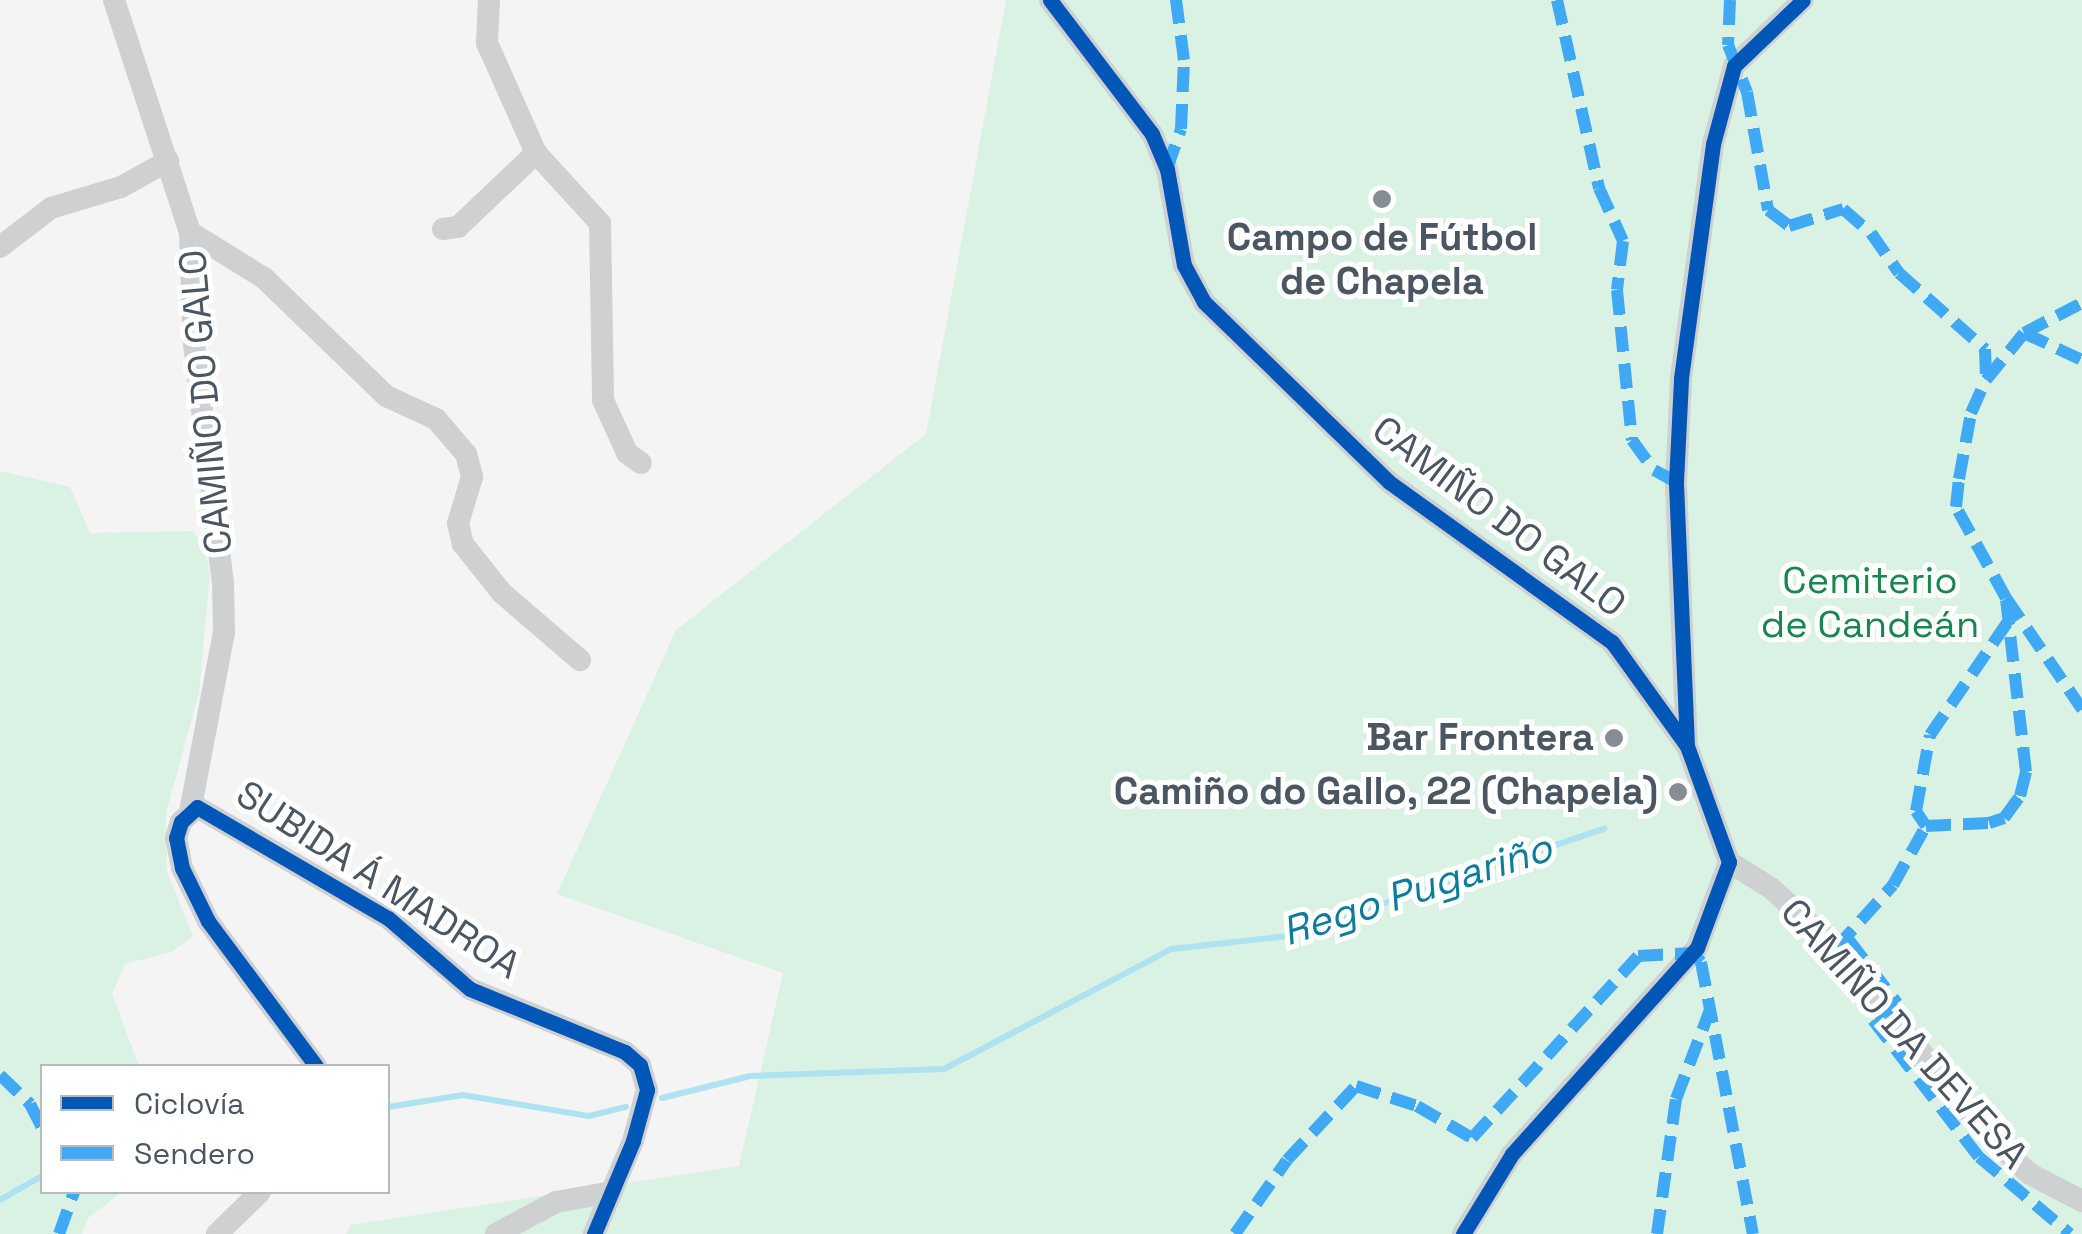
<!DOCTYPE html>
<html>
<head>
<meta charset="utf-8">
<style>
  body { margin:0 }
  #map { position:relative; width:2082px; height:1234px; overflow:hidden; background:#f4f4f4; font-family:"Space Grotesk",sans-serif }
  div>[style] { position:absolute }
  .green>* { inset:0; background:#d9f2e3 }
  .stream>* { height:6px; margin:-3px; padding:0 3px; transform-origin:3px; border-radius:3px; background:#aee2f0 }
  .minor>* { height:22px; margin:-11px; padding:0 11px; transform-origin:11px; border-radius:11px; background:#ced0d2 }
  .quiet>* { height:12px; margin-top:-6px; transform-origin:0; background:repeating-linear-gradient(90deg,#3fa9f5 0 25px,transparent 0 37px) }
  .cycleway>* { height:15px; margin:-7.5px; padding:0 7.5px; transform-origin:7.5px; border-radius:7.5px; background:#0057b8 }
  .dots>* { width:28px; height:28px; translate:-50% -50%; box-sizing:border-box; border:5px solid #fff; border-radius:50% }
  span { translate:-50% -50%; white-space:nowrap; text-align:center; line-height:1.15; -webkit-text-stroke:10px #fff; paint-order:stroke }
  .poi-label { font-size:38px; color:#4a5661; font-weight:700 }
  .right { translate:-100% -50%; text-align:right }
  .street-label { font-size:38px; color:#4a5661 }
  .park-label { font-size:38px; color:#17864f }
  .water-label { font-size:40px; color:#0c7c9b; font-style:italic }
  .legend { position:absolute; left:40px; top:1064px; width:350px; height:130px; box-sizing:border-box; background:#fff; border:2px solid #b7bbc0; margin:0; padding:12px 18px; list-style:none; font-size:30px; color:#4a5661 }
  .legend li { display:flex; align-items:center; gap:20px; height:50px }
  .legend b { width:50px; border:2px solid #b7bbc0 }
</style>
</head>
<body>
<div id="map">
  <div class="green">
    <div style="clip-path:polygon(1006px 0,2082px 0,2082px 1234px,346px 1234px,350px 1225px,739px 1166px,783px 973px,557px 894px,676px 630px,926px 434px)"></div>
    <div style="clip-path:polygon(0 471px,70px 487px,90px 533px,192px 531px,204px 544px,210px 574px,199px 693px,166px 813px,167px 872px,193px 936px,172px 952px,125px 964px,112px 994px,139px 1066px,42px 1066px,42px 1192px,122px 1192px,88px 1218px,82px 1234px,0 1234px)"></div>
  </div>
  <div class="stream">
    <div style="left:662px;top:1098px;width:91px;rotate:-14deg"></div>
    <div style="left:750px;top:1076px;width:194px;rotate:-2.1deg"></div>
    <div style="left:944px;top:1069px;width:258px;rotate:-27.8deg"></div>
    <div style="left:1172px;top:949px;width:116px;rotate:-6.4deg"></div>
    <div style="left:1287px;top:936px;width:335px;rotate:-18.7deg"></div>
    <div style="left:388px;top:1107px;width:76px;rotate:-9.1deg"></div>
    <div style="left:463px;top:1095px;width:128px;rotate:9.5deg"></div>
    <div style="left:589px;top:1116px;width:38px;rotate:-14deg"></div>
    <div style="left:0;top:1200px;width:48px;rotate:-29.7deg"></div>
  </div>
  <div class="minor">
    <div style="left:114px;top:0;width:244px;rotate:71.9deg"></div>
    <div style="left:190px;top:232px;width:112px;rotate:88deg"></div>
    <div style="left:194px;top:344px;width:242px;rotate:83.1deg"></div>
    <div style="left:223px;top:584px;width:48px;rotate:88.8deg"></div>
    <div style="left:224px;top:632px;width:183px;rotate:100.7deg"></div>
    <div style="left:489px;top:0;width:43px;rotate:92.7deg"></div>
    <div style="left:487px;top:43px;width:120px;rotate:66deg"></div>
    <div style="left:536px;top:153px;width:95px;rotate:47.6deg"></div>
    <div style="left:600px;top:223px;width:177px;rotate:89deg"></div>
    <div style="left:603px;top:400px;width:58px;rotate:65.6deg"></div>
    <div style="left:627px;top:453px;width:17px;rotate:36deg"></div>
    <div style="left:1050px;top:0;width:168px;rotate:52.7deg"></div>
    <div style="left:1152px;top:134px;width:38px;rotate:67deg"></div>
    <div style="left:1167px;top:169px;width:97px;rotate:80deg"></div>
    <div style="left:1184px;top:265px;width:42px;rotate:61.6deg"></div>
    <div style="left:1204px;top:302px;width:258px;rotate:44.2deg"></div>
    <div style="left:1389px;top:482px;width:274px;rotate:35.7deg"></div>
    <div style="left:1612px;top:642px;width:127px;rotate:54.3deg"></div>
    <div style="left:443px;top:229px;width:15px;rotate:-8deg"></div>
    <div style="left:458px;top:227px;width:108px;rotate:-43.5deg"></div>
    <div style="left:190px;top:232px;width:87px;rotate:31.9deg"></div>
    <div style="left:264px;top:278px;width:170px;rotate:44deg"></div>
    <div style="left:386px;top:396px;width:55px;rotate:24.7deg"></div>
    <div style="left:436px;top:419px;width:46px;rotate:49.4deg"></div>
    <div style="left:466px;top:454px;width:24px;rotate:75deg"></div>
    <div style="left:472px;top:477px;width:48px;rotate:106.9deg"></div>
    <div style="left:458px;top:523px;width:22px;rotate:77deg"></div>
    <div style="left:463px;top:544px;width:63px;rotate:51.5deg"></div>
    <div style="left:502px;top:593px;width:103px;rotate:40.7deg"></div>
    <div style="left:0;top:247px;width:64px;rotate:-37.4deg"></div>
    <div style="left:51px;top:208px;width:73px;rotate:-16.7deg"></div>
    <div style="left:121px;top:187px;width:54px;rotate:-29deg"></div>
    <div style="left:1729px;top:862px;width:49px;rotate:31.8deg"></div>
    <div style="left:1771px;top:888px;width:88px;rotate:42.7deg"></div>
    <div style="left:1836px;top:948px;width:248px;rotate:50.7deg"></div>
    <div style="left:1993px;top:1140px;width:50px;rotate:42.6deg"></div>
    <div style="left:2030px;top:1174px;width:59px;rotate:27.4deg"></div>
    <div style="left:316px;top:1066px;width:181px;rotate:-126.7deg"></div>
    <div style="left:208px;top:921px;width:59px;rotate:-116.1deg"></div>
    <div style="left:182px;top:868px;width:31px;rotate:-101deg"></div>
    <div style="left:176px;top:838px;width:17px;rotate:-73deg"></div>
    <div style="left:181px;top:822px;width:22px;rotate:-43deg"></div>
    <div style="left:197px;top:807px;width:221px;rotate:30.2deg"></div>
    <div style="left:388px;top:918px;width:108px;rotate:40.9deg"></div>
    <div style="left:470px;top:989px;width:167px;rotate:22.1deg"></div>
    <div style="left:625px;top:1052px;width:20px;rotate:41deg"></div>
    <div style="left:640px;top:1065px;width:26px;rotate:74deg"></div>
    <div style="left:647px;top:1090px;width:53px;rotate:105.4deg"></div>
    <div style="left:633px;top:1141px;width:101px;rotate:112.8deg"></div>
    <div style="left:217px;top:1234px;width:60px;rotate:-44.3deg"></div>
    <div style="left:496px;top:1234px;width:68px;rotate:-28.1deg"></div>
    <div style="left:556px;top:1202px;width:57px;rotate:-10.1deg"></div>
    <div style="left:1463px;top:1234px;width:94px;rotate:-58.5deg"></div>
    <div style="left:1512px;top:1154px;width:277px;rotate:-48.1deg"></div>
    <div style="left:1697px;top:948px;width:92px;rotate:-69.6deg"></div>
    <div style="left:1729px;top:862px;width:123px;rotate:-109.9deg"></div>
    <div style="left:1687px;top:746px;width:264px;rotate:-92.4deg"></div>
    <div style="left:1676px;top:482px;width:104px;rotate:-87.2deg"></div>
    <div style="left:1681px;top:378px;width:236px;rotate:-82.2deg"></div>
    <div style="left:1713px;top:144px;width:81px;rotate:-74.9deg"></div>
    <div style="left:1734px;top:66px;width:95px;rotate:-43.7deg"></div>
  </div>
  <div class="quiet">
    <div style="left:1557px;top:0;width:193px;rotate:77.4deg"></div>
    <div style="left:1599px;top:188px;width:58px;rotate:65.6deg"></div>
    <div style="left:1623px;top:241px;width:49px;rotate:97deg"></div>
    <div style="left:1617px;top:290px;width:151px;rotate:84.3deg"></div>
    <div style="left:1632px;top:440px;width:37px;rotate:54deg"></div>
    <div style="left:1654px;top:470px;width:25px;rotate:29deg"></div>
    <div style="left:1730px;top:0;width:45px;rotate:92.5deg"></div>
    <div style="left:1728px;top:45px;width:51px;rotate:68deg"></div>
    <div style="left:1747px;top:92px;width:120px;rotate:79.9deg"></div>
    <div style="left:1768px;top:210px;width:26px;rotate:37deg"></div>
    <div style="left:1789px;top:226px;width:57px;rotate:-17.5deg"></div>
    <div style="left:1843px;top:209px;width:37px;rotate:41deg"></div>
    <div style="left:1871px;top:233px;width:49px;rotate:55deg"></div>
    <div style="left:1899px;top:273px;width:115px;rotate:41.5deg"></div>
    <div style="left:1985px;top:349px;width:31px;rotate:88deg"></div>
    <div style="left:1167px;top:169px;width:42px;rotate:-70.7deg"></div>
    <div style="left:1181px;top:129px;width:69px;rotate:-87.5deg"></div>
    <div style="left:1184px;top:60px;width:61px;rotate:-97.6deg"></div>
    <div style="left:2024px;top:333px;width:64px;rotate:25deg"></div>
    <div style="left:2006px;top:598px;width:135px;rotate:55.6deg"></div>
    <div style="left:1926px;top:826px;width:18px;rotate:-124deg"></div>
    <div style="left:1916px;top:811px;width:77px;rotate:-79.6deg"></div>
    <div style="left:1930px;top:735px;width:140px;rotate:-55.5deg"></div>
    <div style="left:1848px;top:939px;width:81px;rotate:52.6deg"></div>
    <div style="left:1897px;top:1003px;width:29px;rotate:145deg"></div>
    <div style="left:1873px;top:1020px;width:173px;rotate:52.3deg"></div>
    <div style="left:1979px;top:1157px;width:119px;rotate:40.2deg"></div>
    <div style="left:1836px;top:948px;width:85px;rotate:-47.9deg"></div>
    <div style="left:1893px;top:885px;width:68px;rotate:-60.8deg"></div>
    <div style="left:1926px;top:826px;width:63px;rotate:-2.7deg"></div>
    <div style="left:1989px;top:823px;width:16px;rotate:-18deg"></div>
    <div style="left:2004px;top:818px;width:27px;rotate:-54deg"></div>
    <div style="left:2020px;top:796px;width:25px;rotate:-76deg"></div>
    <div style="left:2026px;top:772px;width:175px;rotate:-96.6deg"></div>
    <div style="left:2006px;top:598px;width:104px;rotate:-118.8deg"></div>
    <div style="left:1956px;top:507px;width:28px;rotate:-84deg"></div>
    <div style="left:1959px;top:479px;width:67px;rotate:-79.7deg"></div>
    <div style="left:1971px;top:413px;width:36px;rotate:-66deg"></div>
    <div style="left:1986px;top:380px;width:60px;rotate:-51deg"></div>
    <div style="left:2024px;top:333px;width:65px;rotate:-27.3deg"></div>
    <div style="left:0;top:1075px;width:42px;rotate:44deg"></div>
    <div style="left:30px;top:1104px;width:27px;rotate:63deg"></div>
    <div style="left:59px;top:1234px;width:45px;rotate:-70.3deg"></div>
    <div style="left:1235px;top:1234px;width:90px;rotate:-54.9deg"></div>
    <div style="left:1287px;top:1160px;width:101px;rotate:-47deg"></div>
    <div style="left:1356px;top:1086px;width:64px;rotate:18.2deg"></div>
    <div style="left:1417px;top:1106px;width:64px;rotate:30.2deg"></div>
    <div style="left:1472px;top:1138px;width:246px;rotate:-47.6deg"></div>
    <div style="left:1638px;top:956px;width:55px;rotate:-3.1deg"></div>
    <div style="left:1693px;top:953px;width:12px;rotate:48deg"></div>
    <div style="left:1701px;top:962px;width:277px;rotate:79.2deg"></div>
    <div style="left:1657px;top:1234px;width:136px;rotate:-82deg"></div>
    <div style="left:1676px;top:1099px;width:95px;rotate:-69.1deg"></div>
  </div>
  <div class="cycleway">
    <div style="left:1050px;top:0;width:168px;rotate:52.7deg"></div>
    <div style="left:1152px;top:134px;width:38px;rotate:67deg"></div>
    <div style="left:1167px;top:169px;width:97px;rotate:80deg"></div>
    <div style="left:1184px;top:265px;width:42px;rotate:61.6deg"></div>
    <div style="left:1204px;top:302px;width:258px;rotate:44.2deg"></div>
    <div style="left:1389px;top:482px;width:274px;rotate:35.7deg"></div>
    <div style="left:1612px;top:642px;width:128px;rotate:54.2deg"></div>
    <div style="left:316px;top:1066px;width:181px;rotate:-126.7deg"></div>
    <div style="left:208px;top:921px;width:59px;rotate:-116.1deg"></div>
    <div style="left:182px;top:868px;width:31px;rotate:-101deg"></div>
    <div style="left:176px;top:838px;width:17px;rotate:-73deg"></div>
    <div style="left:181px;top:822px;width:22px;rotate:-43deg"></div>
    <div style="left:197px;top:807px;width:221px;rotate:30.2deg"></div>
    <div style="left:388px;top:918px;width:108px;rotate:40.9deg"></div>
    <div style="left:470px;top:989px;width:167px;rotate:22.1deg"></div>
    <div style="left:625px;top:1052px;width:20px;rotate:41deg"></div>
    <div style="left:640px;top:1065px;width:26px;rotate:74deg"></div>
    <div style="left:647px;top:1090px;width:53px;rotate:105.4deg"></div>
    <div style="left:633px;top:1141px;width:101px;rotate:112.8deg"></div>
    <div style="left:1463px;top:1234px;width:94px;rotate:-58.5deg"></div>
    <div style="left:1512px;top:1154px;width:277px;rotate:-48.1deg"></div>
    <div style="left:1697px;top:948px;width:92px;rotate:-69.6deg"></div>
    <div style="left:1729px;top:862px;width:123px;rotate:-109.9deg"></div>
    <div style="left:1687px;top:746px;width:264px;rotate:-92.4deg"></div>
    <div style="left:1676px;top:482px;width:104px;rotate:-87.2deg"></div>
    <div style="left:1681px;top:378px;width:236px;rotate:-82.2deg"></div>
    <div style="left:1713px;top:144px;width:81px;rotate:-74.9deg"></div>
    <div style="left:1734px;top:66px;width:95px;rotate:-43.7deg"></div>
  </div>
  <div class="dots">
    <div style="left:1382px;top:199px;background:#868d94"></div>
    <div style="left:1614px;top:738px;background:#868d94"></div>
    <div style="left:1678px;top:792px;background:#868d94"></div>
  </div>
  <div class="poi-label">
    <span style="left:1382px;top:260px">Campo de Fútbol<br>de Chapela</span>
    <span class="right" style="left:1594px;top:738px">Bar Frontera</span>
    <span class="right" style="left:1658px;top:792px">Camiño do Gallo, 22 (Chapela)</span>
  </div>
  <div class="street-label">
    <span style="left:206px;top:402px;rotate:-95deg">CAMIÑO DO GALO</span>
    <span style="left:1499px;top:517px;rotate:37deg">CAMIÑO DO GALO</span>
    <span style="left:378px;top:880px;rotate:33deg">SUBIDA Á MADROA</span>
    <span style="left:1904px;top:1034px;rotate:48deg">CAMIÑO DA DEVESA</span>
  </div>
  <div class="park-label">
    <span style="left:1870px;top:603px">Cemiterio<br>de Candeán</span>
  </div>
  <div class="water-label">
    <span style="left:1417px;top:890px;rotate:-18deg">Rego Pugariño</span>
  </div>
  <ul class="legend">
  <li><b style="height:12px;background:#0057b8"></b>Ciclovía</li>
  <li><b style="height:12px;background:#3fa9f5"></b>Sendero</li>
  </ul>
</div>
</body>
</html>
